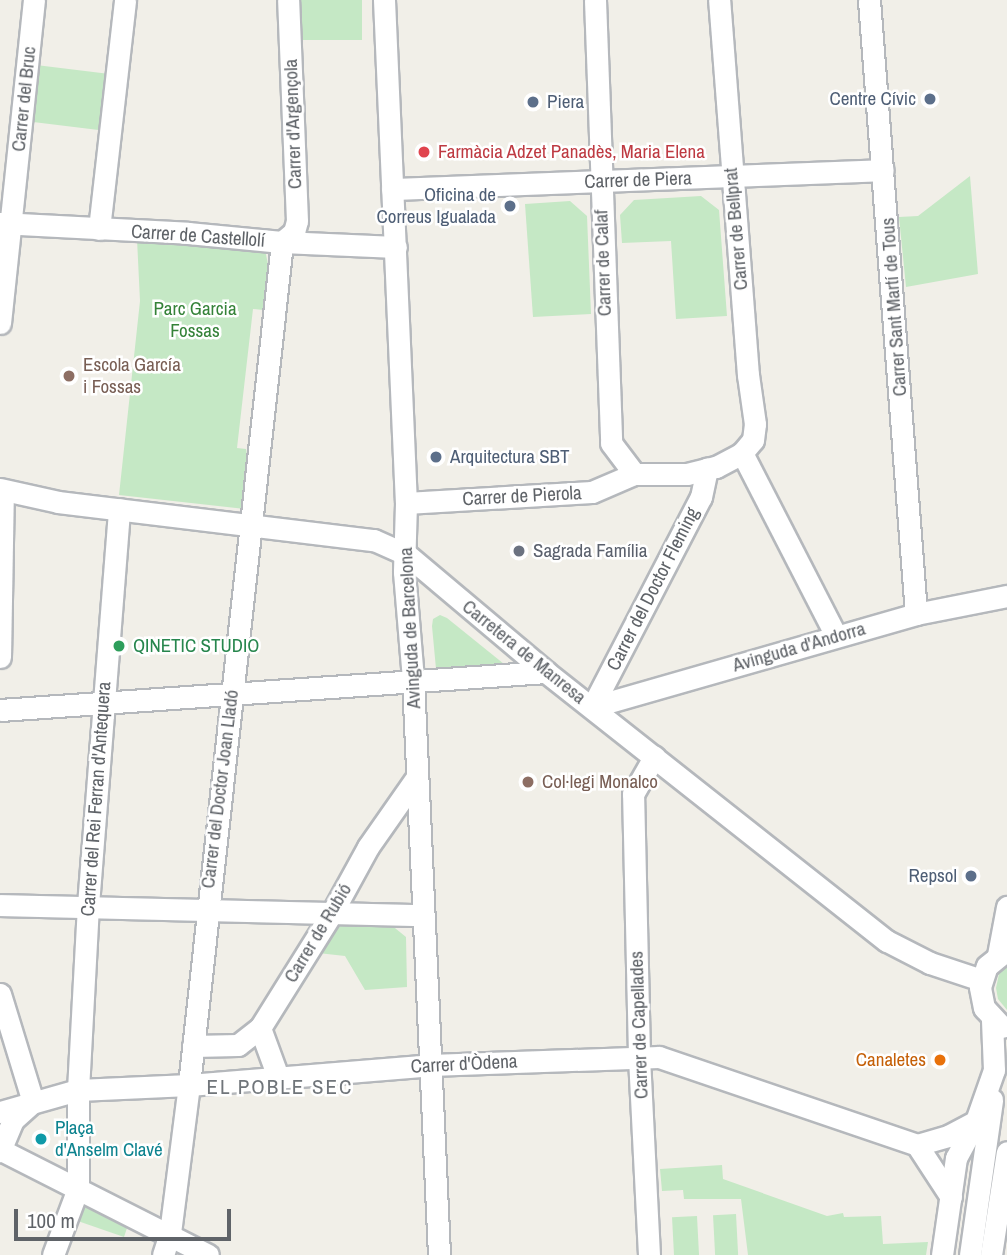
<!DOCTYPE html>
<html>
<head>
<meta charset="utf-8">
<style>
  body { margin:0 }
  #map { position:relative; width:1007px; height:1255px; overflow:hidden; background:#f1efe8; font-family:"Archivo Narrow",sans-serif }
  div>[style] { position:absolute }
  .green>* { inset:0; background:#c5e8c5; transform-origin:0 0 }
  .roads { filter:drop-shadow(2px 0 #b5b8bc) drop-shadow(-2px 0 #b5b8bc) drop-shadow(0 2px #b5b8bc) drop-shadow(0 -2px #b5b8bc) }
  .minor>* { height:21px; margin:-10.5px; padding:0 10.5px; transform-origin:10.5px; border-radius:10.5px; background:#fff }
  .dots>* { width:19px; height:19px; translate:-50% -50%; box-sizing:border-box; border:4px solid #fff; border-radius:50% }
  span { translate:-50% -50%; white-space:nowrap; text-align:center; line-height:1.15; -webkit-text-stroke:5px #fff; paint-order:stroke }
  .street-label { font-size:19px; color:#5f6368 }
  .service-label { font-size:19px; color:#4e5e75 }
  .right { translate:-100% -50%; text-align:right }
  .left { translate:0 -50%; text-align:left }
  .health-label { font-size:19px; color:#be3a42 }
  .park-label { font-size:19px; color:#348238 }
  .education-label { font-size:19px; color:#785e54 }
  .worship-label { font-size:19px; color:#5b616d }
  .leisure-label { font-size:19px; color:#27864d }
  .food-label { font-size:19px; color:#c56008 }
  .culture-label { font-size:19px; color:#0d838f }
  .neighbourhood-label { font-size:21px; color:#70757a; letter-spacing:2px }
  .scale { position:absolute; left:14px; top:1209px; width:217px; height:32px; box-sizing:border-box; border:4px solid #5f6368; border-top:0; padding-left:9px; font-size:21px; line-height:24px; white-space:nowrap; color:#5f6368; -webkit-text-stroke:5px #fff; paint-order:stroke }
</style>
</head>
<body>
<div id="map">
  <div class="green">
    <div style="left:296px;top:0;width:66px;height:40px"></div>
    <div style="left:36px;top:65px;width:70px;height:57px;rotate:7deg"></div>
    <div style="clip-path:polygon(970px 176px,978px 274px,906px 287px,899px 217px,918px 216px)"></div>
    <div style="clip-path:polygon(701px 196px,719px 210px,727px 316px,676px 319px,671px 241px,622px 243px,620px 215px,634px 200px)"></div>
    <div style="clip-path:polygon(570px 201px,587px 216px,591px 314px,533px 317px,525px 204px)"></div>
    <div style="clip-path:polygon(137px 239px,265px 250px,268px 264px,263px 310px,253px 309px,237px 448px,246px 449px,251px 480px,245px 509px,119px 495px,140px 301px)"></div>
    <div style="clip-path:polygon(440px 615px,447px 618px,504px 664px,436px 669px,432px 626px,433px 619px)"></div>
    <div style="clip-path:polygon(337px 922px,390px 924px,406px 937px,407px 987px,365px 990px,345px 956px,318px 953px)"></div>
    <div style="clip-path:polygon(1007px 966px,1007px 1010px,998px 999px,996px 988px,999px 974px)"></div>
    <div style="clip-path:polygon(722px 1165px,723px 1179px,827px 1216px,843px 1213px,844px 1217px,881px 1216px,883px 1244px,928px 1242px,926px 1255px,748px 1255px,741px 1199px,684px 1199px,683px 1190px,662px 1191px,660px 1169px)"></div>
    <div style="clip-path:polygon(80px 1199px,128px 1225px,124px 1237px,72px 1219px)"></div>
    <div style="left:736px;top:1214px;width:41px;height:23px;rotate:87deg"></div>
    <div style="left:697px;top:1216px;width:39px;height:25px;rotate:87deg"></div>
  </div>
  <div class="roads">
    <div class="minor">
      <div style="left:384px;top:0;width:503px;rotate:87.5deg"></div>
      <div style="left:406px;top:503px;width:69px;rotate:91.7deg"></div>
      <div style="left:404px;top:572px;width:108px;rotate:85.2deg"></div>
      <div style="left:413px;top:680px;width:576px;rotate:87.41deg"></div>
      <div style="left:595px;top:0;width:443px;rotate:87.9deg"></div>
      <div style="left:611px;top:443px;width:39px;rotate:53deg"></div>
      <div style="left:634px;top:474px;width:53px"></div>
      <div style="left:687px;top:474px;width:30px;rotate:-14deg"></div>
      <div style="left:716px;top:467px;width:30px;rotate:-28deg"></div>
      <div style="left:742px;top:453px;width:17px;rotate:-50deg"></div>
      <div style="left:753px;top:440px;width:16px;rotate:-83deg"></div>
      <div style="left:755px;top:424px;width:49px;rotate:-98.1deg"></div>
      <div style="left:748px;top:375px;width:376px;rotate:-94.4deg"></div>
      <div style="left:869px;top:0;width:616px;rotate:85.62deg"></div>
      <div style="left:392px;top:189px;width:491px;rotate:-2.2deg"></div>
      <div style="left:0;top:223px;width:188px;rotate:3deg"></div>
      <div style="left:188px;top:233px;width:94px;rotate:5.5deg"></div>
      <div style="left:282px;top:242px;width:114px;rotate:2.5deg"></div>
      <div style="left:99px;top:229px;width:230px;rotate:-83.5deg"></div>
      <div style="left:0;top:323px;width:325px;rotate:-84deg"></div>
      <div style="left:742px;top:453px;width:206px;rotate:62.8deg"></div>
      <div style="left:0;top:489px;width:59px;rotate:12.6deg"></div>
      <div style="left:58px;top:502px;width:318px;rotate:6.9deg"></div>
      <div style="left:374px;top:540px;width:35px;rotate:24deg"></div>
      <div style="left:406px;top:554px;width:183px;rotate:40.1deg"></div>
      <div style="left:546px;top:672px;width:434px;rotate:38.3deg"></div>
      <div style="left:887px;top:941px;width:48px;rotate:27.1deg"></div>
      <div style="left:930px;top:963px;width:54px;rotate:18.4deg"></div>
      <div style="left:406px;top:503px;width:186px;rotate:-3.4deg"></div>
      <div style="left:592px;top:492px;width:46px;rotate:-23.2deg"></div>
      <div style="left:0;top:657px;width:166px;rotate:-89deg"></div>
      <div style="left:592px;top:707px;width:337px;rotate:-16deg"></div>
      <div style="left:916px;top:614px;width:93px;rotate:-11.2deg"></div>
      <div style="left:592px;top:707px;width:237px;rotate:-62.6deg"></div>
      <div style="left:701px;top:497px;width:29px;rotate:-78deg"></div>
      <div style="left:0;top:710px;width:547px;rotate:-3.98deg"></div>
      <div style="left:0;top:905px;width:423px;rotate:1.4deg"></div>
      <div style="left:998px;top:955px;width:49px;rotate:-79.4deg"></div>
      <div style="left:0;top:994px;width:113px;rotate:73deg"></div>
      <div style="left:33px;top:1102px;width:27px;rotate:138deg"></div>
      <div style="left:13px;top:1120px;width:34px;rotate:113deg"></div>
      <div style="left:1002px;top:1027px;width:26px;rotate:-133deg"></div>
      <div style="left:984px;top:1008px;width:21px;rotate:-101deg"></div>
      <div style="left:980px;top:987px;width:22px;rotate:-72deg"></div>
      <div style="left:987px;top:966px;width:26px;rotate:-39deg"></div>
      <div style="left:260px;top:1028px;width:52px;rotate:69.8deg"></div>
      <div style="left:193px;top:1046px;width:45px;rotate:-1.3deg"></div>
      <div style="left:238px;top:1045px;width:28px;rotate:-38deg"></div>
      <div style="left:260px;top:1028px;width:138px;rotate:-58deg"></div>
      <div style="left:333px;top:911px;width:73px;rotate:-61.3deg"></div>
      <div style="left:368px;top:847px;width:85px;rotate:-55deg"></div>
      <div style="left:0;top:1112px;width:81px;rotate:-15.8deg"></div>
      <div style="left:78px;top:1090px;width:111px;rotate:-2.6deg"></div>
      <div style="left:189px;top:1085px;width:242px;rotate:-4.7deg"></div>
      <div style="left:430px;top:1065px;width:229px;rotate:-2deg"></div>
      <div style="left:659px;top:1057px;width:273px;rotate:18.8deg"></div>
      <div style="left:917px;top:1145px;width:62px;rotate:56.8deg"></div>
      <div style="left:917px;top:1145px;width:32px;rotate:-16deg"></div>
      <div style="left:948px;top:1136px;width:30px;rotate:-28deg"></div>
      <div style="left:1px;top:1150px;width:232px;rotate:26.9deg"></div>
      <div style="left:53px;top:1255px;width:72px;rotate:-69.5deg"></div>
      <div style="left:78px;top:1188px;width:98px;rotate:-90deg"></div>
      <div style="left:78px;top:1090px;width:185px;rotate:-86.9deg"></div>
      <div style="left:88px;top:905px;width:397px;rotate:-85.5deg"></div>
      <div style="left:163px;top:1255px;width:23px;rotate:-72deg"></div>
      <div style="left:170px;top:1233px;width:149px;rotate:-82.7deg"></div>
      <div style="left:189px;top:1085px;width:848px;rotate:-83.7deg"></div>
      <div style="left:282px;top:242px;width:16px;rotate:-40deg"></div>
      <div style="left:294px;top:232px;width:11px;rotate:-75deg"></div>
      <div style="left:297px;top:221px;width:221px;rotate:-92.3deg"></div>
      <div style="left:649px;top:1255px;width:200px;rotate:-92.9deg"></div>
      <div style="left:639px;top:1055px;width:261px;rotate:-91.3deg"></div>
      <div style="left:633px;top:794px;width:43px;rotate:-60.4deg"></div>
      <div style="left:942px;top:1255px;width:98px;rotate:-81.8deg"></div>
      <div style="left:956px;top:1158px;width:42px;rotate:-61.6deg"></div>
      <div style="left:976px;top:1121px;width:54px;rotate:-70.6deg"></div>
      <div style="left:994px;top:1070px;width:50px;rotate:-92.3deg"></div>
      <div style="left:970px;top:1255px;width:157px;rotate:-81.9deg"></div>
      <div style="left:991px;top:1255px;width:104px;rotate:-81.2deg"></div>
    </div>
  </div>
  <div class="dots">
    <div style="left:930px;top:99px;background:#5c6f8a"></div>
    <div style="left:533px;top:102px;background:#5c6f8a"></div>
    <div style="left:424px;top:152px;background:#e0444e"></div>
    <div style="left:510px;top:206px;background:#5c6f8a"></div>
    <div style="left:69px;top:376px;background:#8d6e63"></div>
    <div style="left:436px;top:457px;background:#5c6f8a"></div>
    <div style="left:519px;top:551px;background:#6b7280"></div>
    <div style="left:119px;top:646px;background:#2e9e5b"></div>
    <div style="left:528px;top:782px;background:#8d6e63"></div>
    <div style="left:971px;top:876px;background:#5c6f8a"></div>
    <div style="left:940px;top:1060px;background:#e8710a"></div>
    <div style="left:41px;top:1139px;background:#0f9aa8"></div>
  </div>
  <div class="street-label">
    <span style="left:24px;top:99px;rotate:-84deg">Carrer del Bruc</span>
    <span style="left:293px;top:124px;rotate:-92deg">Carrer d'Argençola</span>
    <span style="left:638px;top:180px;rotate:-2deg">Carrer de Piera</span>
    <span style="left:736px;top:229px;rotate:-95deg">Carrer de Bellprat</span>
    <span style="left:198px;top:236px;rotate:4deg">Carrer de Castellolí</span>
    <span style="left:603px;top:263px;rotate:-92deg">Carrer de Calaf</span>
    <span style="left:894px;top:307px;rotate:-94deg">Carrer Sant Martí de Tous</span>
    <span style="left:522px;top:496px;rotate:-3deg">Carrer de Pierola</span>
    <span style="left:653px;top:589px;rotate:-63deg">Carrer del Doctor Fleming</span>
    <span style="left:410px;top:628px;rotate:-93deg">Avinguda de Barcelona</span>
    <span style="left:799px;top:647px;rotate:-16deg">Avinguda d'Andorra</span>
    <span style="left:524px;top:652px;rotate:39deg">Carretera de Manresa</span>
    <span style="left:220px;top:789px;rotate:-83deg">Carrer del Doctor Joan Lladó</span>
    <span style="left:96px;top:799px;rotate:-86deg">Carrer del Rei Ferran d'Antequera</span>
    <span style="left:318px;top:933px;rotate:-59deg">Carrer de Rubió</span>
    <span style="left:639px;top:1025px;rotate:-92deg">Carrer de Capellades</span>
    <span style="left:464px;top:1064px;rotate:-3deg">Carrer d'Òdena</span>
  </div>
  <div class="service-label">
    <span class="right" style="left:916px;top:99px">Centre Cívic</span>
    <span class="left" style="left:547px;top:102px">Piera</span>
    <span class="right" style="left:496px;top:206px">Oficina de<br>Correus Igualada</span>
    <span class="left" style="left:450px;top:457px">Arquitectura SBT</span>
    <span class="right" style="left:957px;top:876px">Repsol</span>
  </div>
  <div class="health-label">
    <span class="left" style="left:438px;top:152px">Farmàcia Adzet Panadès, Maria Elena</span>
  </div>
  <div class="park-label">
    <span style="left:195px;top:320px">Parc Garcia<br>Fossas</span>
  </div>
  <div class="education-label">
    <span class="left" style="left:83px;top:376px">Escola García<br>i Fossas</span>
    <span class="left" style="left:542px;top:782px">Col·legi Monalco</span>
  </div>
  <div class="worship-label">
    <span class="left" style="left:533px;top:551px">Sagrada Família</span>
  </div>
  <div class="leisure-label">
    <span class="left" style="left:133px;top:646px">QINETIC STUDIO</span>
  </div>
  <div class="food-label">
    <span class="right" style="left:926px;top:1060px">Canaletes</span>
  </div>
  <div class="culture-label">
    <span class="left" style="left:55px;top:1139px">Plaça<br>d'Anselm Clavé</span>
  </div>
  <div class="neighbourhood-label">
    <span style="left:280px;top:1087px">EL POBLE SEC</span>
  </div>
  <div class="scale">100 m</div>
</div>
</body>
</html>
